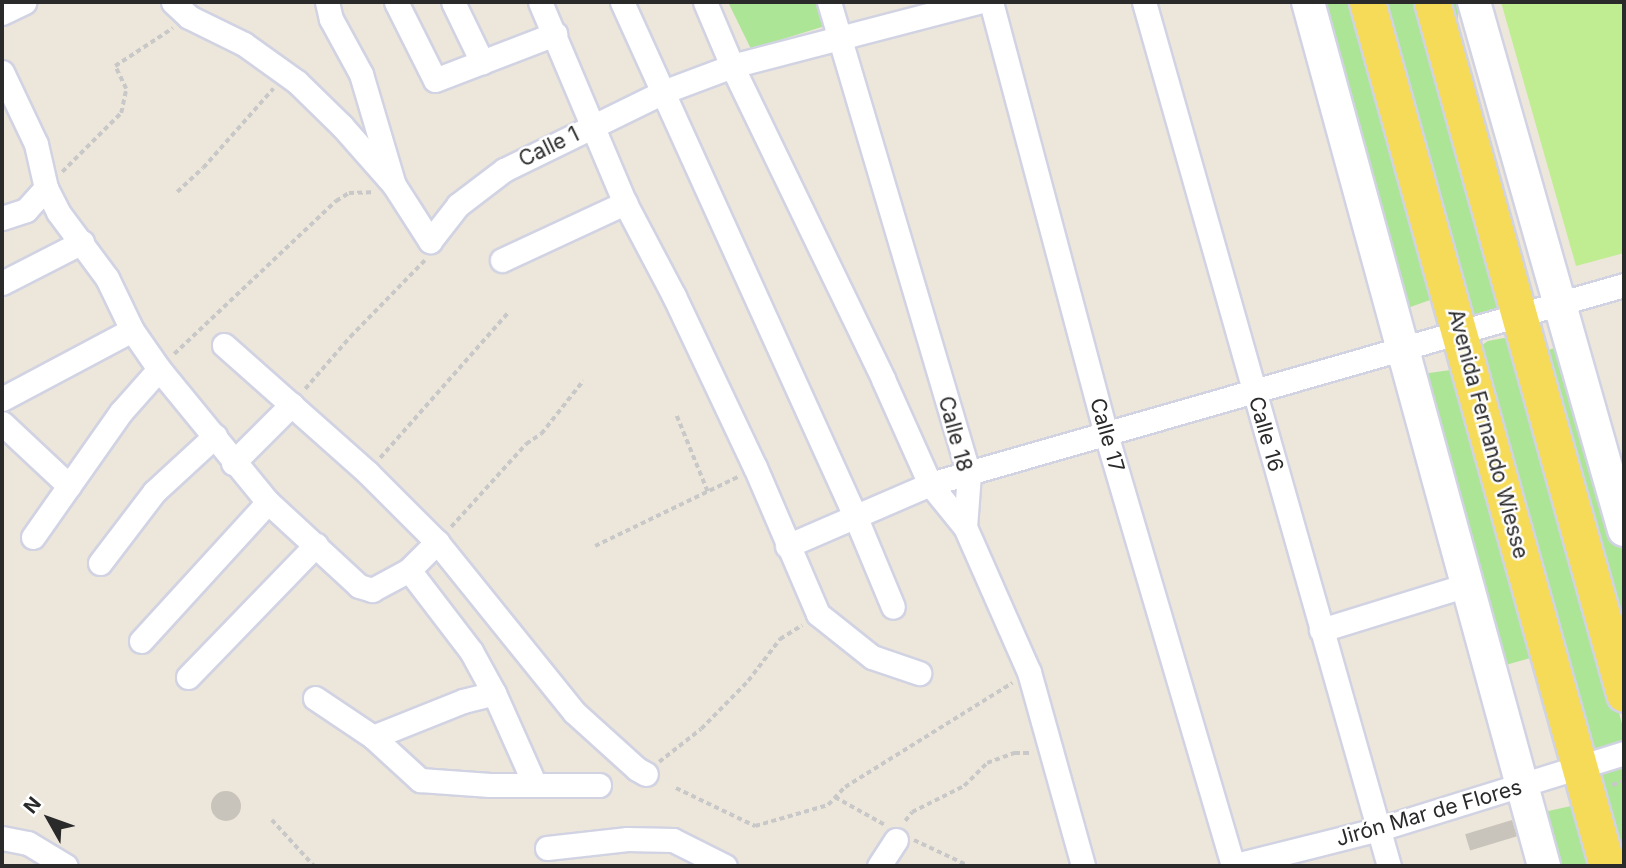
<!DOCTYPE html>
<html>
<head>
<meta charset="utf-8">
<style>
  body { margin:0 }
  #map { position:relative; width:1626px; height:868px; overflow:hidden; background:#ede6db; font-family:Inter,sans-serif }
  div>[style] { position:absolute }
  .green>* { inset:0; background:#ace596; transform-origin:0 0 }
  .pitch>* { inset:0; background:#c0ed91 }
  .building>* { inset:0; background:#c8c3bb; transform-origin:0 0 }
  .round { border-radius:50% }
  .path>* { height:3.5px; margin-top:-1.75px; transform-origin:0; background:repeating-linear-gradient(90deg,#c8c8c8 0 5px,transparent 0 8.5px) }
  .roads { filter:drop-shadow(2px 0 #d1d3e3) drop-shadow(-2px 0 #d1d3e3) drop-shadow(0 2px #d1d3e3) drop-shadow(0 -2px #d1d3e3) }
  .street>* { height:23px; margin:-11.5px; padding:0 11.5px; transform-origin:11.5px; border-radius:11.5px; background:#fff }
  .secondary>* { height:32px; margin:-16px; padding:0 16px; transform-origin:16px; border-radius:16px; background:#fff }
  .primary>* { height:35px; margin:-17.5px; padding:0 17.5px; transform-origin:17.5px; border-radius:17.5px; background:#f5db58 }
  span { translate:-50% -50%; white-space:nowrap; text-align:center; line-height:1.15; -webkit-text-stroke:5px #fff; paint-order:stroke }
  .street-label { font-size:21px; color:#2a2a2a }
  .frame { position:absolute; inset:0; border:4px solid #2a2a2a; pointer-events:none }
  .north { position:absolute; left:14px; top:784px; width:70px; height:70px; -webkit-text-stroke:5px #fff; paint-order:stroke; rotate:310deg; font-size:19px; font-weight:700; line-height:28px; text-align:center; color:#2a2a2a }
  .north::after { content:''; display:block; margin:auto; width:24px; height:32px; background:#2a2a2a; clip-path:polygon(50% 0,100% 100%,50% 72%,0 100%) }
</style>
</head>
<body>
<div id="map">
  <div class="green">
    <div style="clip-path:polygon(728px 2px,818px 2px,825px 26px,751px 49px)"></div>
    <div style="clip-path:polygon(1314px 2px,1351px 2px,1436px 293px,1430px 300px,1402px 310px)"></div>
    <div style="clip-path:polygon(1381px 2px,1418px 2px,1503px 311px,1473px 318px,1466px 309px)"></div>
    <div style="left:1445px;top:2px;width:13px;height:291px"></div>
    <div style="clip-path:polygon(1504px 338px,1513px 341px,1520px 353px,1624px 731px,1624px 743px,1593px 757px,1479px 347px,1488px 341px)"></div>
    <div style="clip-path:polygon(1565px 344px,1624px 557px,1624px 632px,1546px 351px)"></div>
    <div style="clip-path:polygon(1458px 369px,1534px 657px,1502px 666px,1422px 380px,1429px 373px)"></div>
    <div style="clip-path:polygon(1624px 768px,1624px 866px,1614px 866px,1594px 781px,1603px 773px)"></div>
    <div style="clip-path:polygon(1580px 804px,1597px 866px,1559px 866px,1544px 812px)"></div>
  </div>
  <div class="pitch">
    <div style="clip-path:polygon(1501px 2px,1624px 2px,1624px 253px,1576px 266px)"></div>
  </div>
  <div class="building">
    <div class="round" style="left:211px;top:791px;width:30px;height:30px"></div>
    <div style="left:1512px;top:820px;width:17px;height:49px;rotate:73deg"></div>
  </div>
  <div class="path">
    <div style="left:62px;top:172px;width:83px;rotate:-45deg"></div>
    <div style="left:121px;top:113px;width:25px;rotate:-78deg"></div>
    <div style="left:126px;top:89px;width:25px;rotate:-116deg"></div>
    <div style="left:115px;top:66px;width:69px;rotate:-33.2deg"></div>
    <div style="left:177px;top:192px;width:35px;rotate:-43deg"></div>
    <div style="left:203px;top:168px;width:106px;rotate:-48.5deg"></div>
    <div style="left:174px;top:354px;width:223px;rotate:-43.4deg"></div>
    <div style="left:336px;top:201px;width:15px;rotate:-32deg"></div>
    <div style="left:349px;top:193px;width:23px;rotate:-2deg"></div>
    <div style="left:305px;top:389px;width:69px;rotate:-49.1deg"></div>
    <div style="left:350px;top:337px;width:109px;rotate:-45.7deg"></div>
    <div style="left:677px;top:416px;width:82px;rotate:67.8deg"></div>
    <div style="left:380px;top:458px;width:193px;rotate:-48.6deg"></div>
    <div style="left:451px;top:527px;width:112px;rotate:-47.9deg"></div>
    <div style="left:526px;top:444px;width:18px;rotate:-34deg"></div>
    <div style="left:541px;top:434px;width:68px;rotate:-51.6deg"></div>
    <div style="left:595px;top:546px;width:159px;rotate:-25.8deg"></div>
    <div style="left:659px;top:762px;width:53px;rotate:-38.2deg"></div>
    <div style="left:701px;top:729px;width:67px;rotate:-45.6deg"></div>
    <div style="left:748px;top:681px;width:53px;rotate:-52.7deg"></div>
    <div style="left:780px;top:639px;width:26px;rotate:-32deg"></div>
    <div style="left:1612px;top:785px;width:13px;rotate:-18deg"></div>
    <div style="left:676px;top:788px;width:88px;rotate:25.7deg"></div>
    <div style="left:755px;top:826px;width:76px;rotate:-16deg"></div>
    <div style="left:828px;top:805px;width:25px;rotate:-47deg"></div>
    <div style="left:845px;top:787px;width:197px;rotate:-31.9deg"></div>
    <div style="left:835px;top:797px;width:57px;rotate:29.2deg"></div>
    <div style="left:272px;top:820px;width:62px;rotate:47.6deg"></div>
    <div style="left:905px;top:821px;width:11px;rotate:-52deg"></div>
    <div style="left:912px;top:812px;width:58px;rotate:-26.6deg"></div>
    <div style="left:964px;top:786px;width:33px;rotate:-45deg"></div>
    <div style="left:987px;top:763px;width:30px;rotate:-20deg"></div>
    <div style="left:1015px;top:753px;width:15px"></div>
    <div style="left:914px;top:840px;width:61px;rotate:25.3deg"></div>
  </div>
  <div class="roads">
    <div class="street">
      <div style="left:173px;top:2px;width:22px;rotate:43deg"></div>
      <div style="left:189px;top:17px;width:61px;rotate:26.1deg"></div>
      <div style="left:244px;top:44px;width:65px;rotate:35.6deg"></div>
      <div style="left:297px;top:82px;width:63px;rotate:44.4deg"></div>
      <div style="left:342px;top:126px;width:79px;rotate:48.6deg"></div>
      <div style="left:394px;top:185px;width:67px;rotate:57.3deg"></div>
      <div style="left:430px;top:241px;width:46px;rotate:-52.1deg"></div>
      <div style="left:458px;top:205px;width:58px;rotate:-37.3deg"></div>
      <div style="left:504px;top:170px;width:177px;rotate:-26.1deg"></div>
      <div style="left:663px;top:92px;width:74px;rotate:-20.6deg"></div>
      <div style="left:732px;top:66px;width:253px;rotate:-14.6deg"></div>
      <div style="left:327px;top:2px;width:17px;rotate:77deg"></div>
      <div style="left:331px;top:19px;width:63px;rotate:61.4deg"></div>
      <div style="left:361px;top:74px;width:113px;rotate:73.5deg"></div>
      <div style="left:396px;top:2px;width:87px;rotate:63.4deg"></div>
      <div style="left:435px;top:80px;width:129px;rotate:-21deg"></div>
      <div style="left:453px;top:2px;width:67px;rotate:64.2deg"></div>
      <div style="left:540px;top:2px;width:218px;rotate:67.1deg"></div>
      <div style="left:625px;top:203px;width:105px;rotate:62.2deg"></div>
      <div style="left:674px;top:296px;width:189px;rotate:64.7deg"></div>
      <div style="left:755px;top:467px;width:160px;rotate:66.8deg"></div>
      <div style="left:818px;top:614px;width:69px;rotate:38.5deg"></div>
      <div style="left:872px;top:657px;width:50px;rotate:18.8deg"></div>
      <div style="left:622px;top:2px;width:567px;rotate:65.61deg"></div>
      <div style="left:856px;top:518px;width:96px;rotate:67.4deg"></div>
      <div style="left:705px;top:2px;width:69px;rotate:67.1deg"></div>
      <div style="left:732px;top:66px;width:348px;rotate:64.2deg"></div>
      <div style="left:883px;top:379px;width:115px;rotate:65.9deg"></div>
      <div style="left:930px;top:484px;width:55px;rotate:50.9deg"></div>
      <div style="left:829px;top:2px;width:492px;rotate:73.5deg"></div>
      <div style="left:969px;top:474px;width:53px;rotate:94.3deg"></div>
      <div style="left:965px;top:527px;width:158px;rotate:66.2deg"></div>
      <div style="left:1029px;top:672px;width:201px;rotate:74.4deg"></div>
      <div style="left:991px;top:2px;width:447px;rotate:75.1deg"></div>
      <div style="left:1106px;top:434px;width:450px;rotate:73.6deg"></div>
      <div style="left:1144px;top:2px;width:898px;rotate:74.17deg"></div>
      <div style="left:2px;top:13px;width:25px;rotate:-26deg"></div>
      <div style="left:2px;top:72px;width:80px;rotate:64.7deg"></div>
      <div style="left:36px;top:144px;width:45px;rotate:77.2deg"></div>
      <div style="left:46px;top:188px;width:27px;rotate:63deg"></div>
      <div style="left:58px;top:212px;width:82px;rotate:53.4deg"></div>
      <div style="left:107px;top:278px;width:58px;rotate:64.3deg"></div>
      <div style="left:132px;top:330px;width:47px;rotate:55.3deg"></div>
      <div style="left:159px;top:369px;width:172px;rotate:50.7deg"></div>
      <div style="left:268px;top:502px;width:124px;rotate:42.7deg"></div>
      <div style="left:359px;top:586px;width:14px;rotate:17deg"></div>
      <div style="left:372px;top:590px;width:42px;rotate:-28.4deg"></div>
      <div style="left:409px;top:570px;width:40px;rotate:-45deg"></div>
      <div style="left:2px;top:218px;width:25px;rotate:-18deg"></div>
      <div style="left:26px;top:210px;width:30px;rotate:-48deg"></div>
      <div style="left:502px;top:260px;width:136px;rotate:-24.9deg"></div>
      <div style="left:2px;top:283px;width:90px;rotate:-27.1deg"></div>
      <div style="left:224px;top:345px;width:193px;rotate:41.6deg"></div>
      <div style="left:368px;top:473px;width:98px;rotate:45deg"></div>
      <div style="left:437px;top:542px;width:218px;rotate:51.1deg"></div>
      <div style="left:574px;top:712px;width:85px;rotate:42.1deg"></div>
      <div style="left:637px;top:769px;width:10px;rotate:29deg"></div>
      <div style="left:2px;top:399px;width:147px;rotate:-28deg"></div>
      <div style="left:2px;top:423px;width:92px;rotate:43.2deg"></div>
      <div style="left:233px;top:463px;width:83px;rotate:-45deg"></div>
      <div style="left:33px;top:537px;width:153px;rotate:-54.9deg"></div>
      <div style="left:121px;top:412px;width:57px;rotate:-48.5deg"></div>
      <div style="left:787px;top:546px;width:156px;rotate:-23.4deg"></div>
      <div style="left:930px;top:484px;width:722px;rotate:-16deg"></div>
      <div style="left:100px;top:563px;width:89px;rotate:-52.7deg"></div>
      <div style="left:154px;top:492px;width:83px;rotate:-42.6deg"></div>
      <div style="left:409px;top:570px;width:102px;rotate:52.6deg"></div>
      <div style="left:471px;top:651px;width:48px;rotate:61.3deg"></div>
      <div style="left:494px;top:693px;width:98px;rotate:66deg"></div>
      <div style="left:1321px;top:630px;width:152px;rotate:-17.2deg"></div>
      <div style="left:141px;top:641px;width:188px;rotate:-47.6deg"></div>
      <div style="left:188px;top:677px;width:184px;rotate:-45.9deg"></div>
      <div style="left:315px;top:698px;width:70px;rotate:33.9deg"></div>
      <div style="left:373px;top:737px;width:64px;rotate:42.5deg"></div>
      <div style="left:420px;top:780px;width:70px;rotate:4.1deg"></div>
      <div style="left:490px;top:785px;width:109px"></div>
      <div style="left:373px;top:737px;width:97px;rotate:-21.8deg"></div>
      <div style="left:463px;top:701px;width:32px;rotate:-14deg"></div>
      <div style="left:2px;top:838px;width:26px;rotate:11deg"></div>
      <div style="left:28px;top:843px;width:44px;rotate:31.2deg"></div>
      <div style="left:547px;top:848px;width:81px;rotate:-6.4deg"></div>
      <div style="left:627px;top:839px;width:46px;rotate:1.2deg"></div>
      <div style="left:673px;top:840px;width:58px;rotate:26.6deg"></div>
      <div style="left:879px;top:866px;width:31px;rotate:-57deg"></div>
      <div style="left:1232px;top:866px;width:152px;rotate:-14.1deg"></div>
      <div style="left:1379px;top:829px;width:257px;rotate:-17.2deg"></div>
    </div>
    <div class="secondary">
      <div style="left:1308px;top:2px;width:896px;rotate:74.72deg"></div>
      <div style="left:1474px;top:2px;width:549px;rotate:74.14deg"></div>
    </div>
    <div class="primary">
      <div style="left:1367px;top:2px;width:897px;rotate:74.48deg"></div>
      <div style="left:1432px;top:2px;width:718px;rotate:74.49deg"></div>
    </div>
  </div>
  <div class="street-label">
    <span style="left:549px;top:147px;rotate:-26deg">Calle 1</span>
    <span style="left:955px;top:434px;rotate:75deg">Calle 18</span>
    <span style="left:1266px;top:434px;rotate:74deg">Calle 16</span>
    <span style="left:1488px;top:434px;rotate:75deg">Avenida Fernando Wiesse</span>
    <span style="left:1107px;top:435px;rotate:74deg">Calle 17</span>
    <span style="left:1429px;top:813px;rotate:-16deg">Jirón Mar de Flores</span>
  </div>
  <div class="frame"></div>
  <div class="north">N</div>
</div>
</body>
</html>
